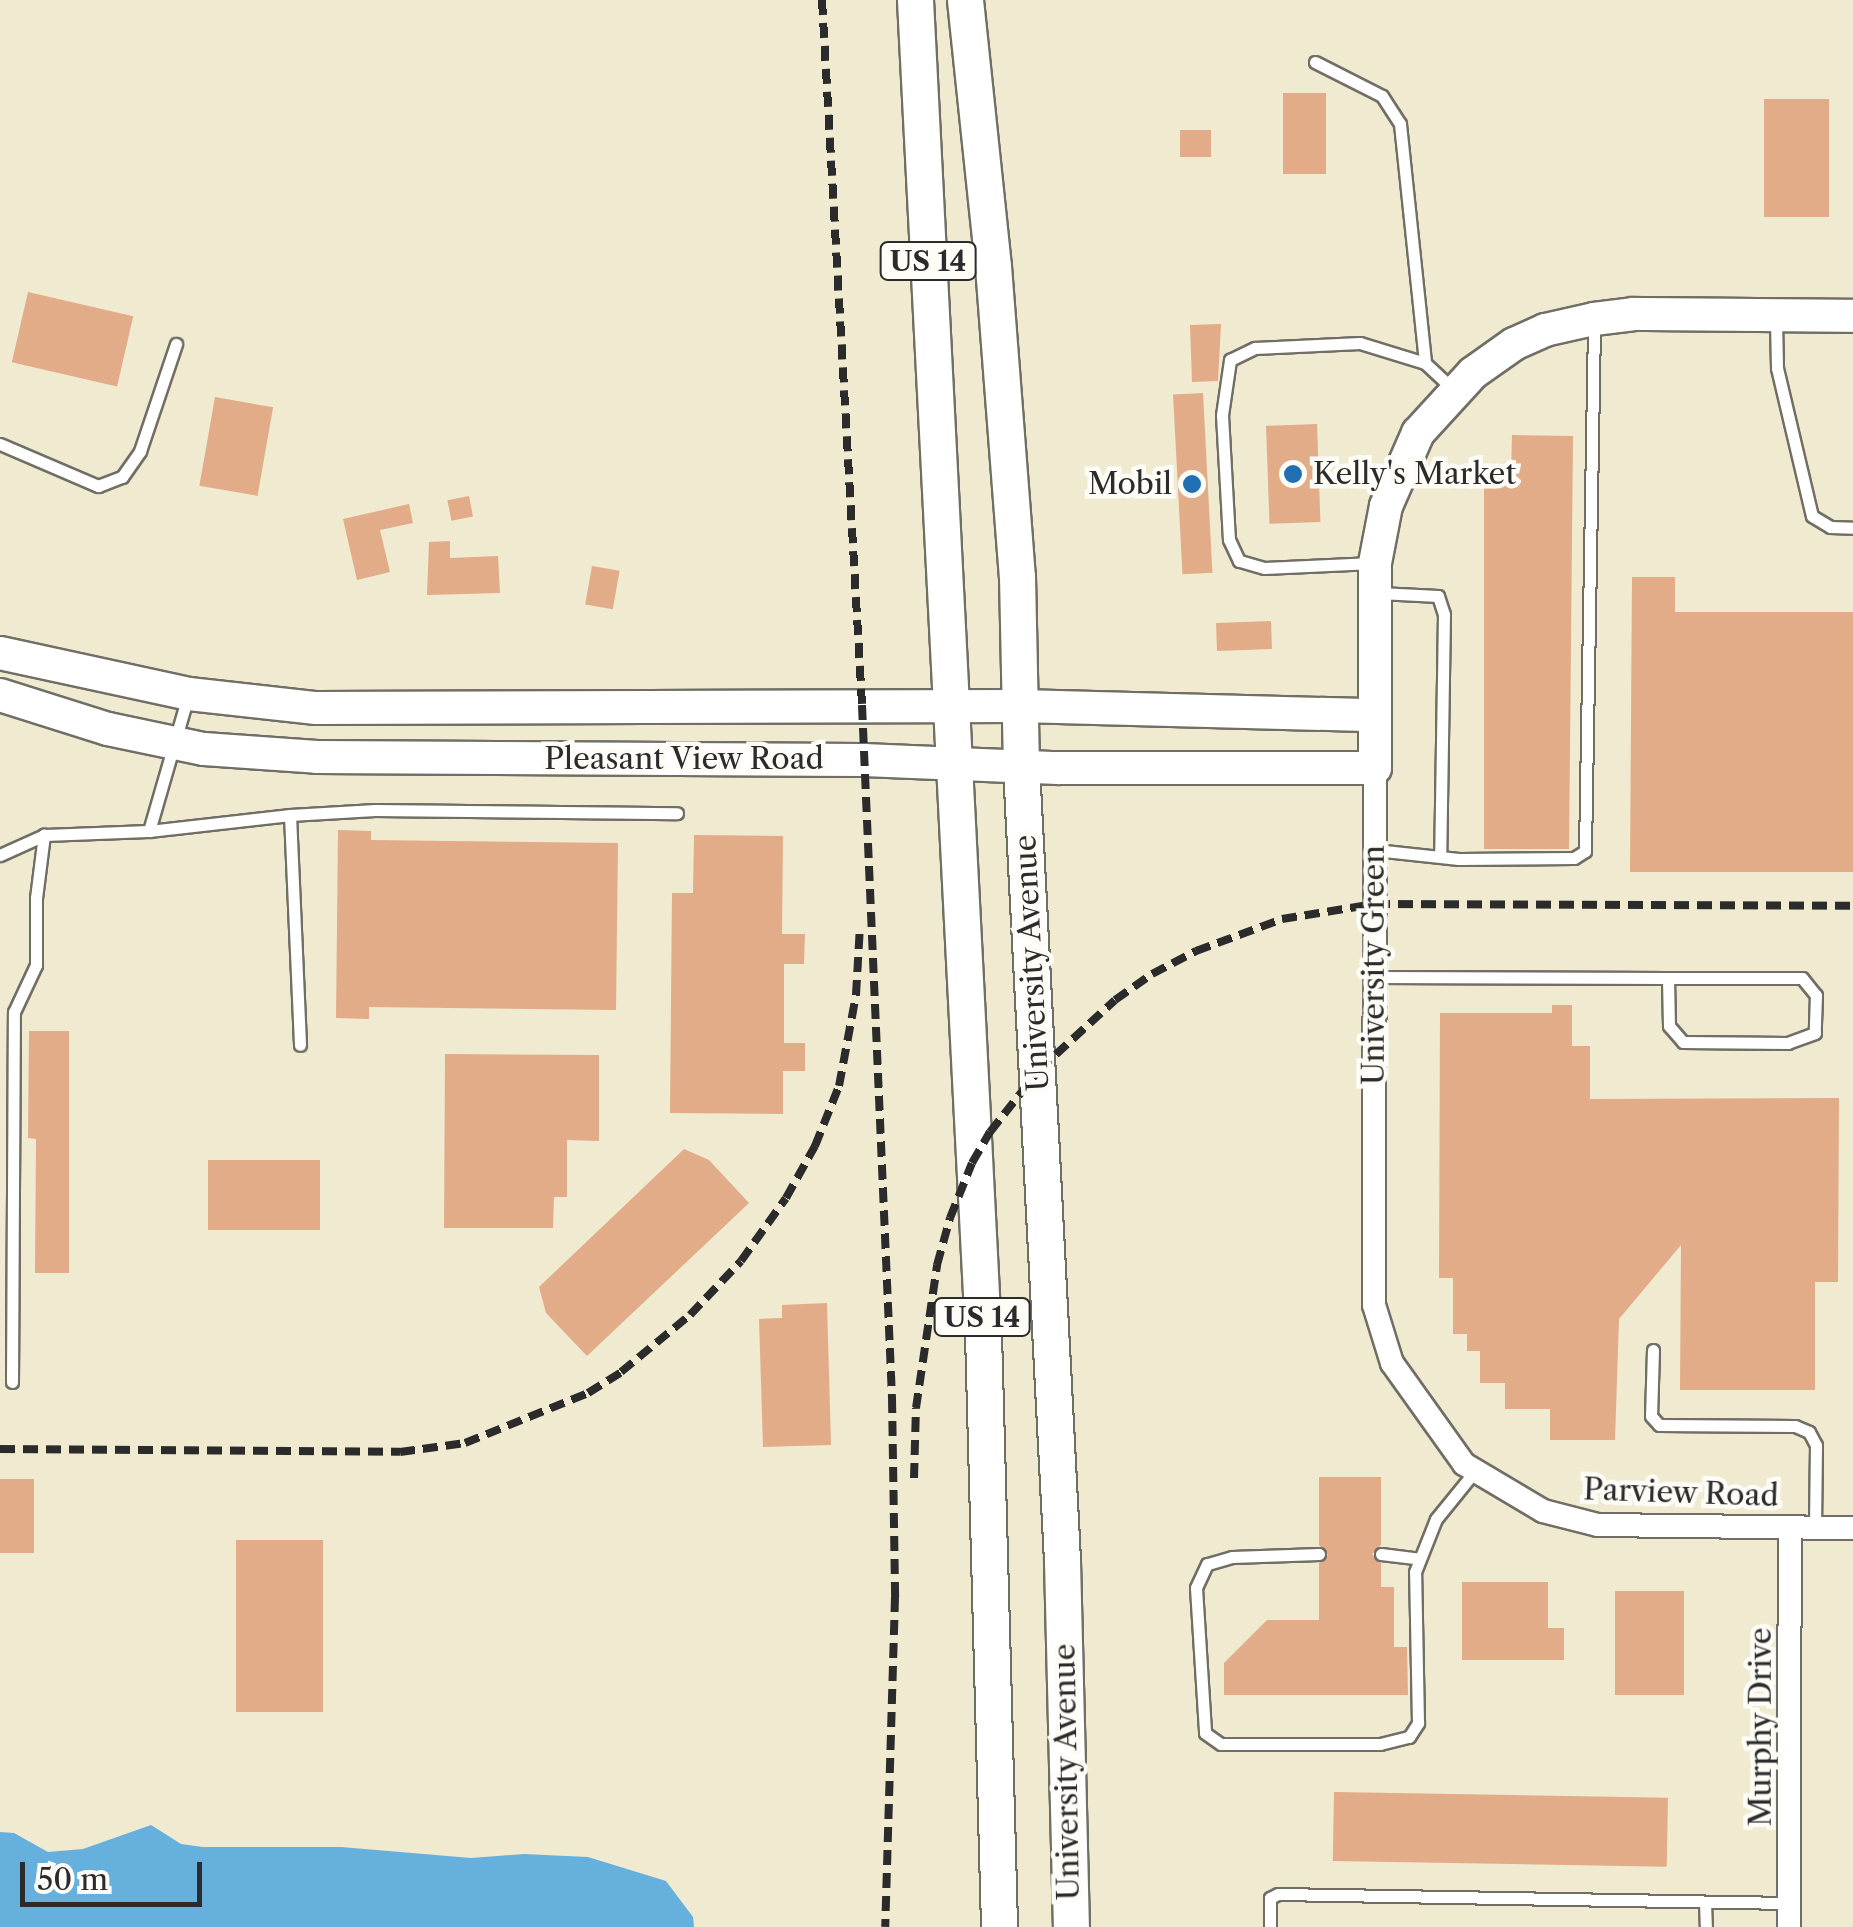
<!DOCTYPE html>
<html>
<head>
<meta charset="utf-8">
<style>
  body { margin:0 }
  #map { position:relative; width:1853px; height:1927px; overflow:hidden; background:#f0ead1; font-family:"Libre Caslon Text",serif }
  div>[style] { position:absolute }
  .water>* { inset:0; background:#65b0dd }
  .building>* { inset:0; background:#e1ac87; transform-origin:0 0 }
  .roads { filter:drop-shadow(2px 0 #706e65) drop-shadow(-2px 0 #706e65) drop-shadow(0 2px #706e65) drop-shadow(0 -2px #706e65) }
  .lane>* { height:11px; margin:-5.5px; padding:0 5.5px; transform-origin:5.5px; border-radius:5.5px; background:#fff }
  .street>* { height:22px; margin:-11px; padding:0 11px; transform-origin:11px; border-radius:11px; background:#fff }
  .secondary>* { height:32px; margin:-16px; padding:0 16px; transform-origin:16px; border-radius:16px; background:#fff }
  .primary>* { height:35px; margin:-17.5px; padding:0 17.5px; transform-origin:17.5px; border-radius:17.5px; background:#fff }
  .rail>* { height:8px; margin-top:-4px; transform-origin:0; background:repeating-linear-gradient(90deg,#2b2b2b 0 15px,transparent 0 23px) }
  .dots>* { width:28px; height:28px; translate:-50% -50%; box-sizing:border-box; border:5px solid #fdfcf7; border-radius:50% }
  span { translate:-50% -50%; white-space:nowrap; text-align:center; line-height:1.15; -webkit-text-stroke:9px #fdfcf7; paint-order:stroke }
  .shield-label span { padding:2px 8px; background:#fdfcf7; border:2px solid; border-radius:8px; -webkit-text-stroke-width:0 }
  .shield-label { font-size:28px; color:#2b2b2b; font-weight:700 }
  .poi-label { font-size:30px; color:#2b2b2b }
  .left { translate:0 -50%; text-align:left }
  .right { translate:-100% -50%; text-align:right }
  .street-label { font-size:30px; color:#2b2b2b }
  .scale { position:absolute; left:20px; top:1862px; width:182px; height:45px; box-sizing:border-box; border:5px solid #2b2b2b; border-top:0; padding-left:12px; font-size:30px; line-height:35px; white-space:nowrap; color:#2b2b2b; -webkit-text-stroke:8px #fdfcf7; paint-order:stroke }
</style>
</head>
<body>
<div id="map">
  <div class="water">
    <div style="clip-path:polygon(151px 1825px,181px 1844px,203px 1847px,341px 1847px,471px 1858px,524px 1854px,588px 1857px,666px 1881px,693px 1917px,694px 1927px,0 1927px,0 1832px,14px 1833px,48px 1852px,83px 1849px)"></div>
  </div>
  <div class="building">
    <div style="left:1283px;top:93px;width:43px;height:81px"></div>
    <div style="left:1764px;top:99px;width:65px;height:118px"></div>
    <div style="left:1180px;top:130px;width:31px;height:27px"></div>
    <div style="left:28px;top:292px;width:108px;height:72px;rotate:13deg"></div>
    <div style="clip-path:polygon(1221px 324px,1218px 381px,1192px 382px,1190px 325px)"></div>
    <div style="left:1203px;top:393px;width:180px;height:30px;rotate:87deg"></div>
    <div style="left:215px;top:397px;width:59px;height:90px;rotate:10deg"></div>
    <div style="left:1317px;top:424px;width:98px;height:51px;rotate:88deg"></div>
    <div style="clip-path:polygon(1512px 435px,1573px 436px,1569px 849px,1484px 849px,1484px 475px,1511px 476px)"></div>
    <div style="left:469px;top:496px;width:21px;height:22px;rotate:79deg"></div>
    <div style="clip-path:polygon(409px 504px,413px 523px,380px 530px,390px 572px,357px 580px,343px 519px)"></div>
    <div style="clip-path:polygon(450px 541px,450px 558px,498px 556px,500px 593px,427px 595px,429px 542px)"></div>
    <div style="left:592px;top:566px;width:28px;height:39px;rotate:10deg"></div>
    <div style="clip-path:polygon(1632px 577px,1675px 577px,1675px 612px,1853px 612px,1853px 872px,1630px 872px)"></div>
    <div style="left:1271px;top:621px;width:28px;height:55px;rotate:88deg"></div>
    <div style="clip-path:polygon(338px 830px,371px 831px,371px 840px,618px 843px,616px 1010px,369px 1007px,369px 1019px,336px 1018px)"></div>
    <div style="clip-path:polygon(694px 835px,783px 836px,782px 934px,805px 934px,804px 964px,784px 964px,784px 1043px,805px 1043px,805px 1071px,783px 1071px,783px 1114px,670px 1113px,672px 893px,693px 893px)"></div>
    <div style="clip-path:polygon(1552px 1005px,1572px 1005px,1572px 1046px,1590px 1046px,1590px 1099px,1839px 1098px,1838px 1282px,1815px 1282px,1815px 1390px,1680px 1390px,1681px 1245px,1619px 1319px,1615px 1440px,1550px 1440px,1550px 1409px,1505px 1409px,1505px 1383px,1480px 1383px,1480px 1351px,1467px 1351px,1467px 1334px,1453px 1334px,1453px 1278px,1439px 1278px,1440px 1013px,1552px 1013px)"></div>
    <div style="clip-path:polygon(29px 1031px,69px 1031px,69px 1273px,35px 1273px,36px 1139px,28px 1138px)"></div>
    <div style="clip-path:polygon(445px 1054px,599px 1055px,599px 1141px,567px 1140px,567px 1197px,554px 1197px,553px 1228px,444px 1228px)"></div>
    <div style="clip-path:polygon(684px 1149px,709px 1160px,749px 1203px,587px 1356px,546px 1313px,539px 1287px)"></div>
    <div style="left:208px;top:1160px;width:112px;height:70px"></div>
    <div style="clip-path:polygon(827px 1303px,831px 1445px,763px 1447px,759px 1319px,782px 1318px,782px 1305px)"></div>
    <div style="clip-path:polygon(1319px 1477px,1381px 1477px,1381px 1545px,1372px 1554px,1381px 1563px,1381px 1587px,1394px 1587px,1394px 1647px,1407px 1647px,1408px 1695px,1224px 1695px,1224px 1663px,1267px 1620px,1319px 1620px,1319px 1563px,1328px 1555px,1319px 1545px)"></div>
    <div style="left:0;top:1479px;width:34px;height:74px"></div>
    <div style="left:323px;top:1540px;width:172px;height:87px;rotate:90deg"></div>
    <div style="clip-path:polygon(1462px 1582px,1548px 1582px,1548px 1628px,1564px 1628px,1564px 1660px,1462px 1660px)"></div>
    <div style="left:1615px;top:1591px;width:69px;height:104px"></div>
    <div style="left:1334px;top:1792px;width:334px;height:69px;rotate:1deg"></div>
  </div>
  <div class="roads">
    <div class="lane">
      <div style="left:1315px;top:62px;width:75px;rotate:26.9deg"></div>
      <div style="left:1382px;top:96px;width:33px;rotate:57deg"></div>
      <div style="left:1400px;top:124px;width:240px;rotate:84deg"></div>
      <div style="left:1776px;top:320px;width:48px;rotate:88.8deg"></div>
      <div style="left:1777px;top:368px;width:152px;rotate:76.7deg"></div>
      <div style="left:1812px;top:516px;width:21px;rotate:31deg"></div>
      <div style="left:1830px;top:527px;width:23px;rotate:2deg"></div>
      <div style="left:0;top:444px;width:107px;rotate:23.2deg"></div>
      <div style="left:98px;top:486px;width:26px;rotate:-21deg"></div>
      <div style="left:122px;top:477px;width:32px;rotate:-55deg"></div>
      <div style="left:140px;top:451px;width:113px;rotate:-71.4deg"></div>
      <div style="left:1373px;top:563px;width:109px;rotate:177.4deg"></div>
      <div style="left:1264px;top:568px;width:26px;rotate:-164deg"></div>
      <div style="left:1239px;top:561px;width:23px;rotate:-115deg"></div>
      <div style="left:1229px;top:540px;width:125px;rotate:-93.2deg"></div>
      <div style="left:1222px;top:415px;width:56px;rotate:-81.7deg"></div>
      <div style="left:1230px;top:360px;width:28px;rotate:-26deg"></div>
      <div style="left:1255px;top:348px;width:105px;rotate:-2.7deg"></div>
      <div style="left:1360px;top:343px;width:68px;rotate:17.1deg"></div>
      <div style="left:1425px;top:363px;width:37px;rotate:43deg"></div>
      <div style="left:1379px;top:593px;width:59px;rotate:2.9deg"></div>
      <div style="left:1438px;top:596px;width:19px;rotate:72deg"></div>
      <div style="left:1444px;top:614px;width:242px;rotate:90.9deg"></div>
      <div style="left:290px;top:815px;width:85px;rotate:-3.4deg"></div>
      <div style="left:375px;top:810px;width:302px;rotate:0.6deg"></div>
      <div style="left:149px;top:831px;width:142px;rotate:-6.5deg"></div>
      <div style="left:290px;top:815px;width:230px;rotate:87.5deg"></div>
      <div style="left:1375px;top:850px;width:84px;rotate:6.1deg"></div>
      <div style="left:1459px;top:859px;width:115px;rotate:-0.5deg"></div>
      <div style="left:1574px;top:858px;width:13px;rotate:-32deg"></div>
      <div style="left:1585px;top:851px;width:527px;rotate:-89.02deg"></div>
      <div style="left:0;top:855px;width:48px;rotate:-24.4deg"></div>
      <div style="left:1374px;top:977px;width:294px;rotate:0.2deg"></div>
      <div style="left:1668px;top:978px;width:134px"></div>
      <div style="left:1802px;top:978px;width:22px;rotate:51deg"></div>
      <div style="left:1816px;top:995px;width:38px;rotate:92deg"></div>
      <div style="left:1815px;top:1033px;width:29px;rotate:160deg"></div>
      <div style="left:1788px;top:1043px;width:105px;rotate:-179.5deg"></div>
      <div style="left:1683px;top:1042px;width:21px;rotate:-131deg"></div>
      <div style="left:1669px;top:1026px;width:48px;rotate:-91.2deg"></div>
      <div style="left:1653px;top:1350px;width:66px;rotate:91.7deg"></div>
      <div style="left:1651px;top:1416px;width:12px;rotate:48deg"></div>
      <div style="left:1659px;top:1425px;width:136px;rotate:0.4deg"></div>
      <div style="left:1795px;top:1426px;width:15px;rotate:23deg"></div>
      <div style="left:1809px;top:1432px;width:15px;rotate:62deg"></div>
      <div style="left:1816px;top:1445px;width:83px;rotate:90.7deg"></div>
      <div style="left:12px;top:1382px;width:370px;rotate:-89.7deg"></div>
      <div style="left:14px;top:1012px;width:52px;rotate:-64.9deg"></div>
      <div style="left:36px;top:965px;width:67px;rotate:-90deg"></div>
      <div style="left:36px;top:898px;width:64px;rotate:-82.8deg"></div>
      <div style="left:44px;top:835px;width:105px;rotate:-2.2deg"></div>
      <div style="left:149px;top:831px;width:137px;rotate:-73.9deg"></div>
      <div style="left:1319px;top:1554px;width:87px;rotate:178deg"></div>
      <div style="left:1232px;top:1557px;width:26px;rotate:164deg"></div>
      <div style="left:1207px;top:1564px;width:26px;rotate:115deg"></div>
      <div style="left:1196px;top:1588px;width:145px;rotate:86.4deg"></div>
      <div style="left:1205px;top:1733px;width:19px;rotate:35deg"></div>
      <div style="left:1221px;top:1744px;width:159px"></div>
      <div style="left:1380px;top:1744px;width:30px;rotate:-14deg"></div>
      <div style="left:1409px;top:1737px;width:17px;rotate:-57deg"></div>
      <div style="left:1418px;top:1723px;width:151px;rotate:-91.1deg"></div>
      <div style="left:1415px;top:1572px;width:57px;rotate:-68.4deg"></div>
      <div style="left:1436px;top:1519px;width:62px;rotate:-50.9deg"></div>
      <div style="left:1381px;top:1554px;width:38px;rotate:7deg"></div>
      <div style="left:1705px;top:1902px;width:25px;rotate:88deg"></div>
      <div style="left:1270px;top:1927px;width:29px;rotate:-90deg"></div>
      <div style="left:1270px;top:1898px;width:9px;rotate:-27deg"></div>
      <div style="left:1278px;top:1894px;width:511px;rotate:1.01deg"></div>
    </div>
    <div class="street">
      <div style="left:1375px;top:768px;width:537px;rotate:90.11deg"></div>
      <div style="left:1374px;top:1305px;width:61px;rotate:72.8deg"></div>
      <div style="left:1392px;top:1363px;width:124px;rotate:54.5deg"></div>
      <div style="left:1464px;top:1464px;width:92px;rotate:30.7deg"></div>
      <div style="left:1543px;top:1511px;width:57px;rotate:14.3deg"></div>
      <div style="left:1598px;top:1525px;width:255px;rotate:0.7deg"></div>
      <div style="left:1789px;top:1927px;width:399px;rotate:-89.9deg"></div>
    </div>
    <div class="secondary">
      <div style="left:0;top:653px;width:193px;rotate:12.2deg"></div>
      <div style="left:189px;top:694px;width:128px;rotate:6.3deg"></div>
      <div style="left:316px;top:708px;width:704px;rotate:-0.16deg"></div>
      <div style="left:1020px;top:706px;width:355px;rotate:1.5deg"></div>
      <div style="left:0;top:695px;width:113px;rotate:17.5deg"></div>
      <div style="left:108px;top:729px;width:98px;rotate:11.8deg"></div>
      <div style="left:204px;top:749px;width:113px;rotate:4deg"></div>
      <div style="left:317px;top:757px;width:547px;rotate:0.31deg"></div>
      <div style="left:864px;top:760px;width:194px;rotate:2.4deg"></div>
      <div style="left:1058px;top:768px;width:317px"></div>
      <div style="left:1375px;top:768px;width:205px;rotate:-90deg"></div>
      <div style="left:1375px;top:563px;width:58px;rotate:-79.1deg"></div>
      <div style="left:1386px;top:506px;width:80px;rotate:-66.3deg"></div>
      <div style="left:1418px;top:433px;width:81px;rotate:-47.5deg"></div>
      <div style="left:1473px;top:373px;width:50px;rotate:-35.3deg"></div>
      <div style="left:1514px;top:344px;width:34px;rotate:-24deg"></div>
      <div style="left:1545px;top:330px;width:50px;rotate:-12.7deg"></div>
      <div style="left:1594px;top:319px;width:39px;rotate:-7deg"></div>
      <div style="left:1633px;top:314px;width:220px;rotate:0.5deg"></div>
    </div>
    <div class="primary">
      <div style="left:915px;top:0;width:1336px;rotate:87.08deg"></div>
      <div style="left:983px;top:1334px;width:593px;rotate:88.45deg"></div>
      <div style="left:965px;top:0;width:267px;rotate:84deg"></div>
      <div style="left:993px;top:266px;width:311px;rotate:85.6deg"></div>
      <div style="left:1017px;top:576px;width:191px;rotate:88.8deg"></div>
      <div style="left:1021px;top:767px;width:795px;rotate:87.04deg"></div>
      <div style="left:1062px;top:1561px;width:366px;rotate:88.6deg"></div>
    </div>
  </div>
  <div class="rail">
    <div style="left:822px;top:0;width:706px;rotate:86.75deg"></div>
    <div style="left:862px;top:705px;width:694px;rotate:87.52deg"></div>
    <div style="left:892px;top:1398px;width:199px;rotate:89.1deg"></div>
    <div style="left:895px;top:1597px;width:330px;rotate:91.7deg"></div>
    <div style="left:0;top:1449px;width:400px;rotate:0.4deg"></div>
    <div style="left:400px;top:1452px;width:66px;rotate:-7.9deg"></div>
    <div style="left:465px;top:1443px;width:133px;rotate:-22.1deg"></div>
    <div style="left:588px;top:1393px;width:39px;rotate:-32deg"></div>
    <div style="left:621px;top:1372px;width:89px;rotate:-39.6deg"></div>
    <div style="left:690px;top:1315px;width:74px;rotate:-46.6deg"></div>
    <div style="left:741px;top:1261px;width:77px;rotate:-54.5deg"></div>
    <div style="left:786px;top:1198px;width:60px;rotate:-60.9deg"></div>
    <div style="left:815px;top:1146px;width:65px;rotate:-68.2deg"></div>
    <div style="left:839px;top:1086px;width:93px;rotate:-79.4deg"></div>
    <div style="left:856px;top:995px;width:69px;rotate:-86.7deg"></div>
    <div style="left:914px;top:1478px;width:70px;rotate:-88.4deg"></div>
    <div style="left:916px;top:1408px;width:145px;rotate:-81.6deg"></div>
    <div style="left:937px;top:1265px;width:49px;rotate:-74.5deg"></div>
    <div style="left:950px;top:1218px;width:59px;rotate:-68.2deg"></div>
    <div style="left:972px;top:1163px;width:36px;rotate:-60deg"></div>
    <div style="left:990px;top:1132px;width:79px;rotate:-51.7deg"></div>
    <div style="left:1039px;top:1070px;width:103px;rotate:-42.6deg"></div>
    <div style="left:1115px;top:1000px;width:45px;rotate:-35.1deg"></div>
    <div style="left:1152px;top:974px;width:50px;rotate:-27.6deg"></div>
    <div style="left:1196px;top:951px;width:92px;rotate:-20.4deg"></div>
    <div style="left:1282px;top:919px;width:94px;rotate:-9.2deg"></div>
    <div style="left:1375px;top:904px;width:478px;rotate:0.2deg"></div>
  </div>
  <div class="dots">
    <div style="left:1293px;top:474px;background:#1f6fb2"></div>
    <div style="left:1192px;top:484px;background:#1f6fb2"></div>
  </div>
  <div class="shield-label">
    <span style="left:928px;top:261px">US 14</span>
    <span style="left:982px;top:1317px">US 14</span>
  </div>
  <div class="poi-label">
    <span class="left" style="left:1313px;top:474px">Kelly's Market</span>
    <span class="right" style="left:1172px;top:484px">Mobil</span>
  </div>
  <div class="street-label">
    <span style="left:684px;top:759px">Pleasant View Road</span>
    <span style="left:1032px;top:963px;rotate:-93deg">University Avenue</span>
    <span style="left:1374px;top:965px;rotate:-90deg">University Green</span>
    <span style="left:1681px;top:1493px;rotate:2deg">Parview Road</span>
    <span style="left:1761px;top:1727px;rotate:-90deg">Murphy Drive</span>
    <span style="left:1067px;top:1772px;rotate:-91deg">University Avenue</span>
  </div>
  <div class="scale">50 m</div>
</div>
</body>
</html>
